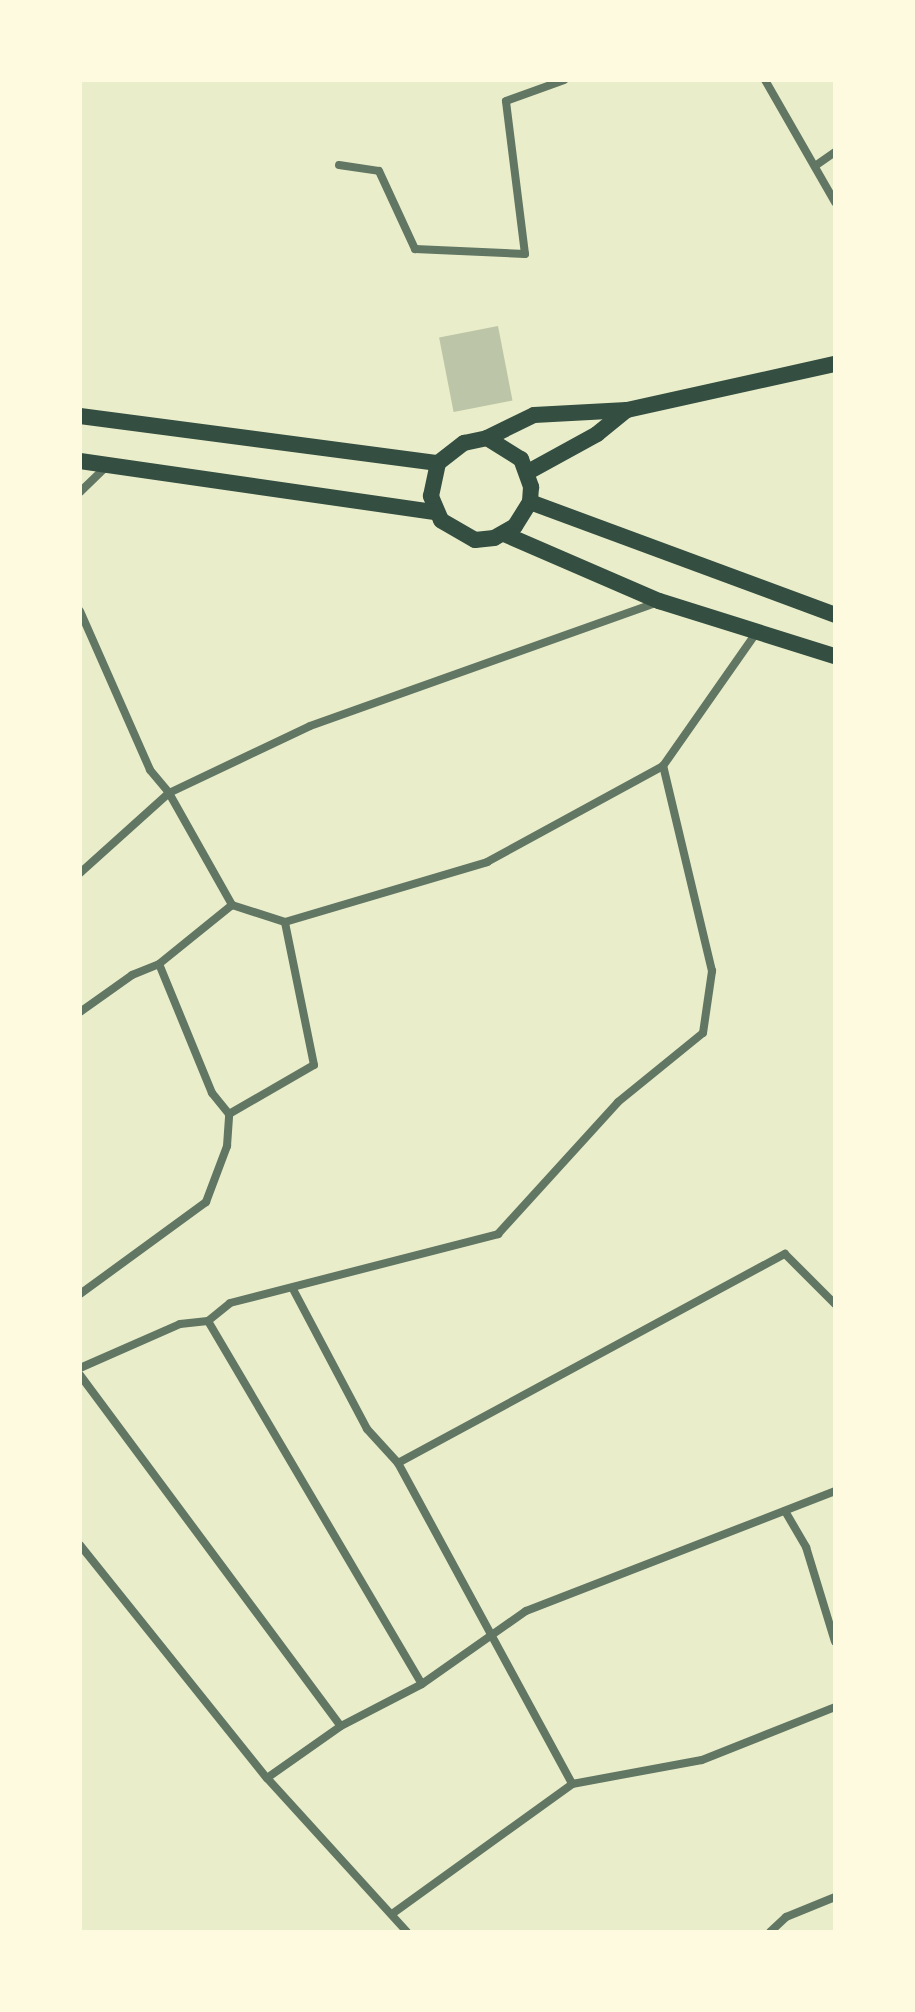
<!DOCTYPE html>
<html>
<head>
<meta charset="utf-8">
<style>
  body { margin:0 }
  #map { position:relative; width:915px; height:2012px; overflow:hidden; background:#e9edc9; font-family:Roboto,sans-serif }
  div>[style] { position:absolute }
  .building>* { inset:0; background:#bcc5a7; transform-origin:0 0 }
  .minor>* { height:8px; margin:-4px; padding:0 4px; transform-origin:4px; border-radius:4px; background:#617663 }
  .secondary>* { height:16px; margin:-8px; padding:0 8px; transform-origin:8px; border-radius:8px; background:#344e41 }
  span { translate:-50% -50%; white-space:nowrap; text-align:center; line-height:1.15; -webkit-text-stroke:6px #fefae0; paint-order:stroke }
  .frame { position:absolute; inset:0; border:82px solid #fefae0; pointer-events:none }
</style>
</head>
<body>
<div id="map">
  <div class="building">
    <div style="left:498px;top:326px;width:76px;height:60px;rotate:79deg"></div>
  </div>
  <div class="minor">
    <div style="left:765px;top:80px;width:141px;rotate:60.2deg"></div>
    <div style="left:339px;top:165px;width:40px;rotate:8.5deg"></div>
    <div style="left:379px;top:171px;width:86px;rotate:65.2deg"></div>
    <div style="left:415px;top:249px;width:110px;rotate:2.6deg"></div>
    <div style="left:525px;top:254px;width:154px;rotate:-97.1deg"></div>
    <div style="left:506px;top:101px;width:62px;rotate:-19.9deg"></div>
    <div style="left:815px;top:166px;width:24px;rotate:-35deg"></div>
    <div style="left:80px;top:492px;width:39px;rotate:-44deg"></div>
    <div style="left:80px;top:611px;width:174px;rotate:66.2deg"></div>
    <div style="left:150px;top:770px;width:30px;rotate:50deg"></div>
    <div style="left:169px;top:793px;width:129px;rotate:60.6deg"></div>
    <div style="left:232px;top:905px;width:56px;rotate:17.8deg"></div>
    <div style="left:285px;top:922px;width:211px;rotate:-16.5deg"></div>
    <div style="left:487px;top:862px;width:200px;rotate:-28.6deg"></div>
    <div style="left:663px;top:766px;width:164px;rotate:-55deg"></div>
    <div style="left:80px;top:873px;width:120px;rotate:-42deg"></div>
    <div style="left:169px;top:793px;width:156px;rotate:-25.4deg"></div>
    <div style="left:310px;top:726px;width:369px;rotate:-19.6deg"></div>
    <div style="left:80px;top:1012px;width:64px;rotate:-35.4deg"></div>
    <div style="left:132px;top:975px;width:29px;rotate:-22deg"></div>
    <div style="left:159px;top:964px;width:94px;rotate:-38.9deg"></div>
    <div style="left:229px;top:1114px;width:98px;rotate:-30deg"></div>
    <div style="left:314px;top:1065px;width:146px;rotate:-101.5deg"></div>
    <div style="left:294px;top:1291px;width:156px;rotate:62.1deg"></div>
    <div style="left:367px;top:1429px;width:46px;rotate:47.6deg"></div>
    <div style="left:398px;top:1463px;width:365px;rotate:61.5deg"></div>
    <div style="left:80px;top:1294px;width:156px;rotate:-36.1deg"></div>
    <div style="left:206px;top:1202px;width:60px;rotate:-69.4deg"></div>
    <div style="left:227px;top:1146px;width:32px;rotate:-86deg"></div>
    <div style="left:229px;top:1114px;width:27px;rotate:-129deg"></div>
    <div style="left:212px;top:1093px;width:139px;rotate:-112.3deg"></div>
    <div style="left:208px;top:1321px;width:421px;rotate:59.5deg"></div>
    <div style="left:80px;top:1368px;width:109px;rotate:-23.7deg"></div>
    <div style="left:180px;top:1324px;width:28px;rotate:-6deg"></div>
    <div style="left:208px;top:1321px;width:28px;rotate:-39deg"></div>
    <div style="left:230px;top:1303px;width:277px;rotate:-14.4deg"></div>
    <div style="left:498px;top:1234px;width:178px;rotate:-47.7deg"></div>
    <div style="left:618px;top:1102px;width:109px;rotate:-39.1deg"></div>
    <div style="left:703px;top:1033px;width:63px;rotate:-81.7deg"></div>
    <div style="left:712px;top:971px;width:211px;rotate:-103.4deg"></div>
    <div style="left:80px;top:1375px;width:437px;rotate:53.4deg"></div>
    <div style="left:398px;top:1463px;width:440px;rotate:-28.4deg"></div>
    <div style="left:785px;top:1254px;width:71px;rotate:45deg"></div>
    <div style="left:785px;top:1511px;width:42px;rotate:59.7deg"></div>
    <div style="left:806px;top:1547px;width:99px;rotate:73deg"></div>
    <div style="left:80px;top:1545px;width:299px;rotate:51.3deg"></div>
    <div style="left:267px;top:1778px;width:208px;rotate:47.7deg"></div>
    <div style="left:267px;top:1778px;width:90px;rotate:-35.1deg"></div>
    <div style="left:341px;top:1726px;width:91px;rotate:-27.4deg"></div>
    <div style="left:422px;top:1684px;width:127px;rotate:-35.1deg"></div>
    <div style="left:526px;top:1611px;width:331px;rotate:-21.2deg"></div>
    <div style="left:392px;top:1914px;width:222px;rotate:-35.8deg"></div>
    <div style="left:572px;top:1784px;width:132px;rotate:-10.5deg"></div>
    <div style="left:702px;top:1760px;width:143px;rotate:-21.7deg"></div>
    <div style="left:770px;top:1932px;width:22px;rotate:-43deg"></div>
    <div style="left:786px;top:1917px;width:53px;rotate:-22.2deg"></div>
  </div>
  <div class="secondary">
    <div style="left:80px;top:416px;width:361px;rotate:7.5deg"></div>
    <div style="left:487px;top:438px;width:40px;rotate:32deg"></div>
    <div style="left:521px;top:459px;width:30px;rotate:70deg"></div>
    <div style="left:531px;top:487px;width:15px;rotate:94deg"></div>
    <div style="left:530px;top:502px;width:28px;rotate:122deg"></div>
    <div style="left:515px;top:526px;width:24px;rotate:150deg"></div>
    <div style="left:494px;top:538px;width:19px;rotate:174deg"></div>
    <div style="left:475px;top:540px;width:39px;rotate:-150deg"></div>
    <div style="left:441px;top:520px;width:26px;rotate:-113deg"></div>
    <div style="left:431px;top:496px;width:34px;rotate:-78deg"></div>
    <div style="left:438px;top:463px;width:33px;rotate:-38deg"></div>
    <div style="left:464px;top:443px;width:24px;rotate:-12deg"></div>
    <div style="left:487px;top:438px;width:52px;rotate:-26.1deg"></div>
    <div style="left:534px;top:415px;width:93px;rotate:-3.1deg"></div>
    <div style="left:627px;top:410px;width:213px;rotate:-12.5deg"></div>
    <div style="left:80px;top:461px;width:360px;rotate:8.2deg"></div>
    <div style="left:528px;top:472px;width:79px;rotate:-28.8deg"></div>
    <div style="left:597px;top:434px;width:38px;rotate:-39deg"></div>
    <div style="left:530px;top:502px;width:325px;rotate:20.3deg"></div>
    <div style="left:504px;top:534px;width:169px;rotate:23.4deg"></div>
    <div style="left:659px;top:601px;width:184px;rotate:17.4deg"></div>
  </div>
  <div class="frame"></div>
</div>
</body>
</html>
